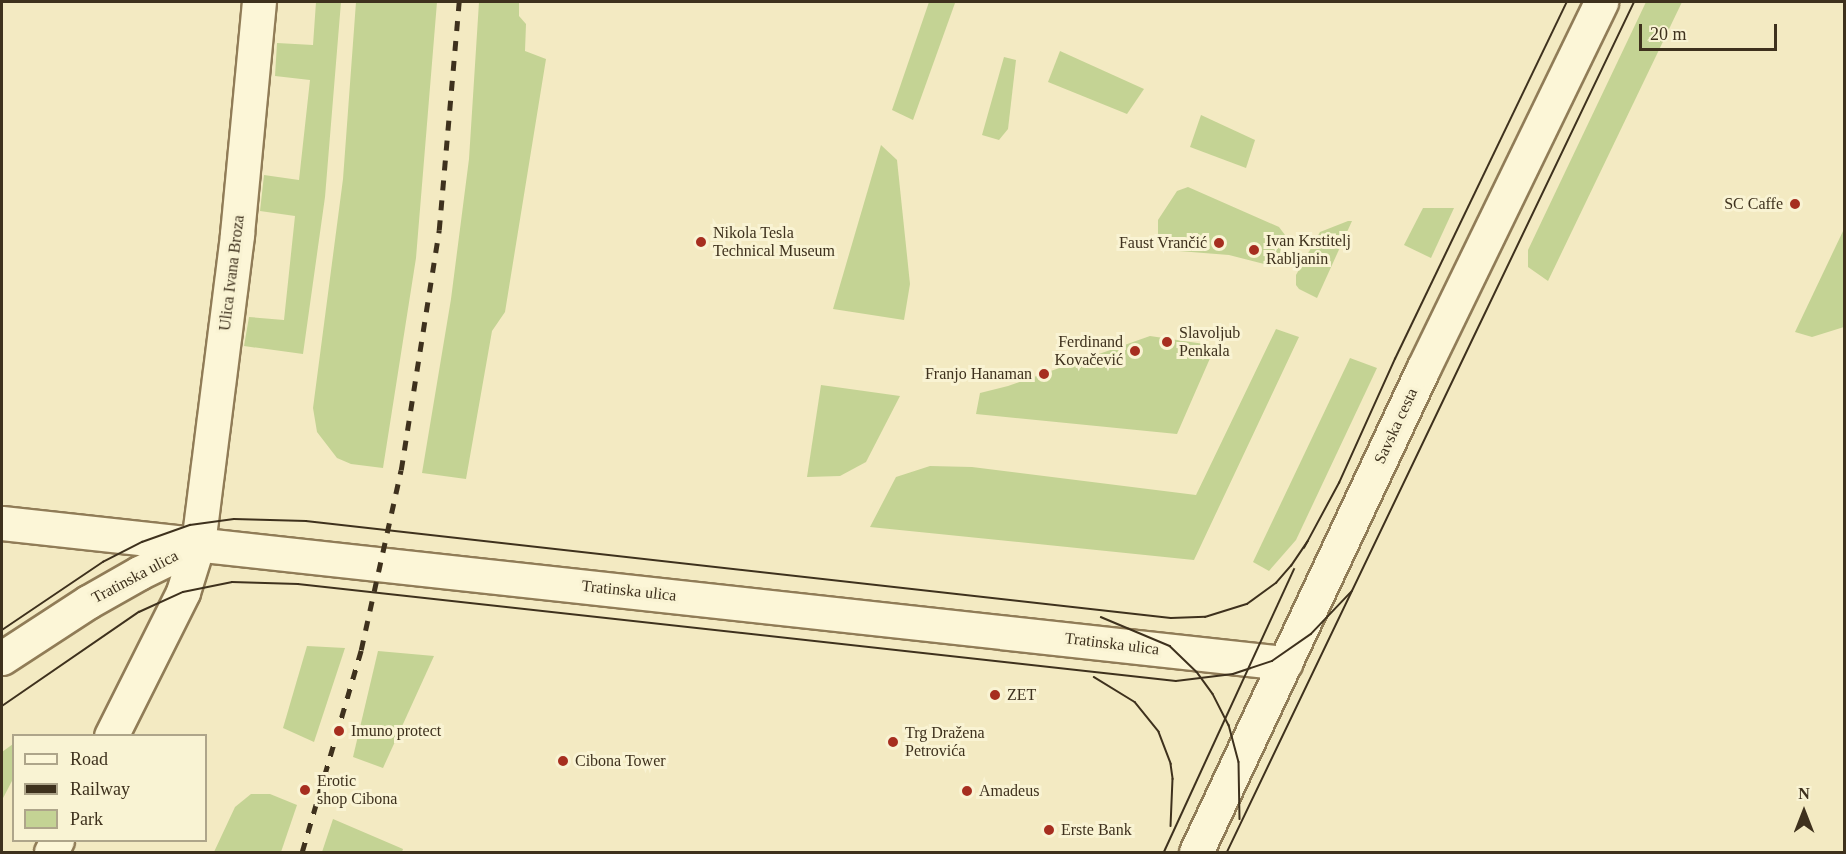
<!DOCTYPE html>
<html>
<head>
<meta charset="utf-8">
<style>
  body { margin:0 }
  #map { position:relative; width:1846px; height:854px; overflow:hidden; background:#f3eac2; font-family:"Times New Roman",serif }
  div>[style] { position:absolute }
  .green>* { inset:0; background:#c4d394 }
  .roads { filter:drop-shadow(2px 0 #907c57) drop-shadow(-2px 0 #907c57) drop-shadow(0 2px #907c57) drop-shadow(0 -2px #907c57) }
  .minor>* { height:33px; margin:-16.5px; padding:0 16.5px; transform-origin:16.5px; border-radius:16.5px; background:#fcf6d7 }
  .tertiary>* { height:33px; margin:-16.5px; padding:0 16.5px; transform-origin:16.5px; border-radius:16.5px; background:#fcf6d7 }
  .secondary>* { height:33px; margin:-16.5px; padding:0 16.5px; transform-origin:16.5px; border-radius:16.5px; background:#fcf6d7 }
  .tram>* { height:1.5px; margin:-0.75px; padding:0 0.75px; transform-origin:0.75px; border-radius:0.75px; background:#3e311d }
  .rail>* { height:4.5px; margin-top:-2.25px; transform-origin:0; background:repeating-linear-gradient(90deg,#3e311d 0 10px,transparent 0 20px) }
  .dots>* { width:16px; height:16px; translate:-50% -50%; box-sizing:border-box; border:3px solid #f9f3d3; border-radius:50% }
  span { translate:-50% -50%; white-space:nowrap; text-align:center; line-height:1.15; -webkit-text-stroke:6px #f9f3d3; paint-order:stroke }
  .poi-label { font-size:16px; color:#3e311d }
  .right { translate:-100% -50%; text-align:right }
  .left { translate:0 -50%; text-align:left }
  .street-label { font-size:16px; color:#3e311d }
  .frame { position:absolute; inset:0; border:3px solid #3e311d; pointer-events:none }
  .legend { position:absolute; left:12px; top:734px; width:195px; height:108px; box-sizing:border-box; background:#f9f3d3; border:2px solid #aea58a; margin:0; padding:8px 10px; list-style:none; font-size:18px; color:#3e311d }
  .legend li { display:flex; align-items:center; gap:12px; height:30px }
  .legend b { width:30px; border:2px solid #aea58a }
  .north { position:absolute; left:1774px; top:782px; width:60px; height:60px; -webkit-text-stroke:4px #f9f3d3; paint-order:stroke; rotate:0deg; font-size:16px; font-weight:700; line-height:24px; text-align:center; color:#3e311d }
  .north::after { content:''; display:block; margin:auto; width:21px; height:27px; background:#3e311d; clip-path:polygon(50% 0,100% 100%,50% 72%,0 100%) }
  .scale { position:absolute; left:1639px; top:24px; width:138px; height:27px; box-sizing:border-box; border:3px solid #3e311d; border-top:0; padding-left:8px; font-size:18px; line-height:21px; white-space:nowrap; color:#3e311d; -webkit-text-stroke:4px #f9f3d3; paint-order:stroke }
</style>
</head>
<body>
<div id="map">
  <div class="green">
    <div style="clip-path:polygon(316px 2px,341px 2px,325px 197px,303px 354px,244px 346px,249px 317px,284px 320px,295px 216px,260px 211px,264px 175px,299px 180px,310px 80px,275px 76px,277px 43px,313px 45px)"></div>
    <div style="clip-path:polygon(356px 2px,437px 2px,416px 258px,383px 468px,351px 464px,337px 458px,317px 432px,313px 408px,343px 179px)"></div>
    <div style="clip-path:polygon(479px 2px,519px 2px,519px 16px,526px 24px,525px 51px,546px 59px,505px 312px,492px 331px,466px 479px,422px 473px,451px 299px,469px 159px)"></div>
    <div style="clip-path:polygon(929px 2px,955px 3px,913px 120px,892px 110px)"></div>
    <div style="clip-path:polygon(1646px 2px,1682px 2px,1548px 281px,1528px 267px,1528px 250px)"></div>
    <div style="clip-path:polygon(1060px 51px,1144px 89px,1127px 114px,1048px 82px)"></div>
    <div style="clip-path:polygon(1004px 57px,1016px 60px,1008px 129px,999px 140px,982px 135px)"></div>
    <div style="clip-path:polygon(1201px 115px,1255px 140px,1246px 168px,1190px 147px)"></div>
    <div style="clip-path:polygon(881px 145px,897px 160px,910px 284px,904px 320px,833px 309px)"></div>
    <div style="clip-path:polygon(1188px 187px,1279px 227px,1285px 235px,1276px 267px,1229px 255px,1166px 250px,1158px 245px,1158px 220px,1177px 191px)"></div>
    <div style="clip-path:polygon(1423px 208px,1454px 208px,1431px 258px,1404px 245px)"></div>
    <div style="clip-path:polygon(1348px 221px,1352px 221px,1317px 298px,1299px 289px,1296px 285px,1296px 275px,1320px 232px)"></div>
    <div style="clip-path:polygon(1844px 229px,1844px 327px,1812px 337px,1795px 332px)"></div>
    <div style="clip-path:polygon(1276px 329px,1299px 337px,1194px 560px,870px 527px,896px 477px,930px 466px,972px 467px,1196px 495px)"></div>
    <div style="clip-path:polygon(1150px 336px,1211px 345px,1211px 356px,1177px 434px,976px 414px,980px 393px,1008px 386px)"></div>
    <div style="clip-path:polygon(1350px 358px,1377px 368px,1296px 540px,1269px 571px,1253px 562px)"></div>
    <div style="clip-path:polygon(821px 385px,900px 396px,866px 462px,840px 476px,807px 477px)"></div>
    <div style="clip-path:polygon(307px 646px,345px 648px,314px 742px,283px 728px)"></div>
    <div style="clip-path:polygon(378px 651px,434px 656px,383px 768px,353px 757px)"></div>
    <div style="clip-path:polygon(13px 744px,13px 779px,2px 800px,2px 752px)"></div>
    <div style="clip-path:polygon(251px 794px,270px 794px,297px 805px,281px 852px,214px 852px,235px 807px)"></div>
    <div style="clip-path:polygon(333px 819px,403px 849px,402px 852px,322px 852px)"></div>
  </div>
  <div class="roads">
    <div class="minor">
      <div style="left:111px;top:736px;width:161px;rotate:-63.4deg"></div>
      <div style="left:183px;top:592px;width:50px;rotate:-72.6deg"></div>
      <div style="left:198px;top:544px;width:312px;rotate:-82.8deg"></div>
      <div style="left:237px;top:234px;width:233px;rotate:-84.6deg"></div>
      <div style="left:51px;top:852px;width:13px;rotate:-63deg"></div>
    </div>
    <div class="tertiary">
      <div style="left:2px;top:523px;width:1291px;rotate:6.23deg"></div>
      <div style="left:2px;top:658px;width:103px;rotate:-33.1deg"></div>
      <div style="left:88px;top:602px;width:59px;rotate:-29.6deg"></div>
      <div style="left:139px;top:573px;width:66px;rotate:-26.2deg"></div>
    </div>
    <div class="secondary">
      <div style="left:1196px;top:852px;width:534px;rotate:-64.83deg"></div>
      <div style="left:1423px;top:369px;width:408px;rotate:-64.1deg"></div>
    </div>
  </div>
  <div class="tram">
    <div style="left:1304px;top:548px;width:74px;rotate:-61.7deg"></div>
    <div style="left:1339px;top:483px;width:136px;rotate:-65.7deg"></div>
    <div style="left:1395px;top:359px;width:396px;rotate:-64.3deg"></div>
    <div style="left:1101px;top:617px;width:75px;rotate:22.8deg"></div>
    <div style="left:1170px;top:646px;width:37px;rotate:44deg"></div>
    <div style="left:1197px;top:672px;width:27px;rotate:54deg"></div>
    <div style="left:1213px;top:694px;width:35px;rotate:63deg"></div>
    <div style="left:1229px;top:725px;width:38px;rotate:75deg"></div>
    <div style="left:1239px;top:762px;width:57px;rotate:89deg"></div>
    <div style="left:2px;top:630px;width:122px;rotate:-34deg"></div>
    <div style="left:103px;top:562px;width:44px;rotate:-27.1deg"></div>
    <div style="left:142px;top:542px;width:51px;rotate:-19.5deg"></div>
    <div style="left:190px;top:525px;width:44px;rotate:-7.8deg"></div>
    <div style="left:234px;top:519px;width:72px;rotate:1.6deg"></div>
    <div style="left:306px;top:521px;width:870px;rotate:6.4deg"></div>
    <div style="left:1171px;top:618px;width:34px;rotate:-2deg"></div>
    <div style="left:1205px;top:617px;width:44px;rotate:-17.2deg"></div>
    <div style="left:1247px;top:604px;width:36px;rotate:-36deg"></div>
    <div style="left:1276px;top:583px;width:23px;rotate:-49deg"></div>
    <div style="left:1291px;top:566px;width:30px;rotate:-56deg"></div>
    <div style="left:1094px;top:677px;width:48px;rotate:31.4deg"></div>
    <div style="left:1135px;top:702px;width:38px;rotate:51deg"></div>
    <div style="left:1159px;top:732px;width:34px;rotate:69deg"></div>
    <div style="left:1171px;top:764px;width:15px;rotate:82deg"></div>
    <div style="left:1173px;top:779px;width:47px;rotate:92.4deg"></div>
    <div style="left:2px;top:706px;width:166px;rotate:-34.5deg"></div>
    <div style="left:139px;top:612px;width:48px;rotate:-24.4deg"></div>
    <div style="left:183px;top:592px;width:50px;rotate:-11.5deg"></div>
    <div style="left:232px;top:582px;width:66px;rotate:1.7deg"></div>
    <div style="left:298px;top:584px;width:883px;rotate:6.3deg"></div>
    <div style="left:1176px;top:681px;width:57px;rotate:-7deg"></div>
    <div style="left:1233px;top:674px;width:41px;rotate:-18.4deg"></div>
    <div style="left:1272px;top:661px;width:47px;rotate:-34.7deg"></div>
    <div style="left:1311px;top:634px;width:59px;rotate:-46.4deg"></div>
    <div style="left:1164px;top:852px;width:311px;rotate:-65.3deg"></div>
    <div style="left:1227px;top:852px;width:942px;rotate:-64.41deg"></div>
  </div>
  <div class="rail">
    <div style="left:302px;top:852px;width:210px;rotate:-73.7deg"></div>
    <div style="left:361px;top:650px;width:184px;rotate:-77.5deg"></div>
    <div style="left:401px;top:470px;width:243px;rotate:-81deg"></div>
    <div style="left:439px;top:230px;width:229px;rotate:-85deg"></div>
  </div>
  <div class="dots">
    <div style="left:1795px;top:204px;background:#a62e1f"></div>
    <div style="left:701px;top:242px;background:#a62e1f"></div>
    <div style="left:1219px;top:243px;background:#a62e1f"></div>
    <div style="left:1254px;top:250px;background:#a62e1f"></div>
    <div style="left:1167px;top:342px;background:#a62e1f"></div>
    <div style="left:1135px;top:351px;background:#a62e1f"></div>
    <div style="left:1044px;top:374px;background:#a62e1f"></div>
    <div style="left:995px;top:695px;background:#a62e1f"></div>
    <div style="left:339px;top:731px;background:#a62e1f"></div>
    <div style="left:893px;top:742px;background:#a62e1f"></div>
    <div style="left:563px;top:761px;background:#a62e1f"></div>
    <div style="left:305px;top:790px;background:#a62e1f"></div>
    <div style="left:967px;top:791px;background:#a62e1f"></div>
    <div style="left:1049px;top:830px;background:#a62e1f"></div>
  </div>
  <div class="poi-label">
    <span class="right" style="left:1783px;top:204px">SC Caffe</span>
    <span class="left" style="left:713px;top:242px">Nikola Tesla<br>Technical Museum</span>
    <span class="left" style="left:1266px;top:250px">Ivan Krstitelj<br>Rabljanin</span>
    <span class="right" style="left:1207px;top:243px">Faust Vrančić</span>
    <span class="left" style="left:1179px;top:342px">Slavoljub<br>Penkala</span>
    <span class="right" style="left:1123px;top:351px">Ferdinand<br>Kovačević</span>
    <span class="right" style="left:1032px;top:374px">Franjo Hanaman</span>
    <span class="left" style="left:1007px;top:695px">ZET</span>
    <span class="left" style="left:351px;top:731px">Imuno protect</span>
    <span class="left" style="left:905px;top:742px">Trg Dražena<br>Petrovića</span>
    <span class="left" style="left:575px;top:761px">Cibona Tower</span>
    <span class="left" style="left:317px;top:790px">Erotic<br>shop Cibona</span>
    <span class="left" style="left:979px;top:791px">Amadeus</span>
    <span class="left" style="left:1061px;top:830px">Erste Bank</span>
  </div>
  <div class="street-label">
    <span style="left:232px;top:273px;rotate:-83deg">Ulica Ivana Broza</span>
    <span style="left:1396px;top:426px;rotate:-65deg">Savska cesta</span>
    <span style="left:135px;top:577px;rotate:-28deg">Tratinska ulica</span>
    <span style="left:629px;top:591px;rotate:6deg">Tratinska ulica</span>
    <span style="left:1112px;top:644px;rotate:7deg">Tratinska ulica</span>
  </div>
  <div class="frame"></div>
  <ul class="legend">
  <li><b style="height:8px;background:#fcf6d7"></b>Road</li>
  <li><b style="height:8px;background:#3e311d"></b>Railway</li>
  <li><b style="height:16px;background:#c4d394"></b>Park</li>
  </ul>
  <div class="north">N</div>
  <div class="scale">20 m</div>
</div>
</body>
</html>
